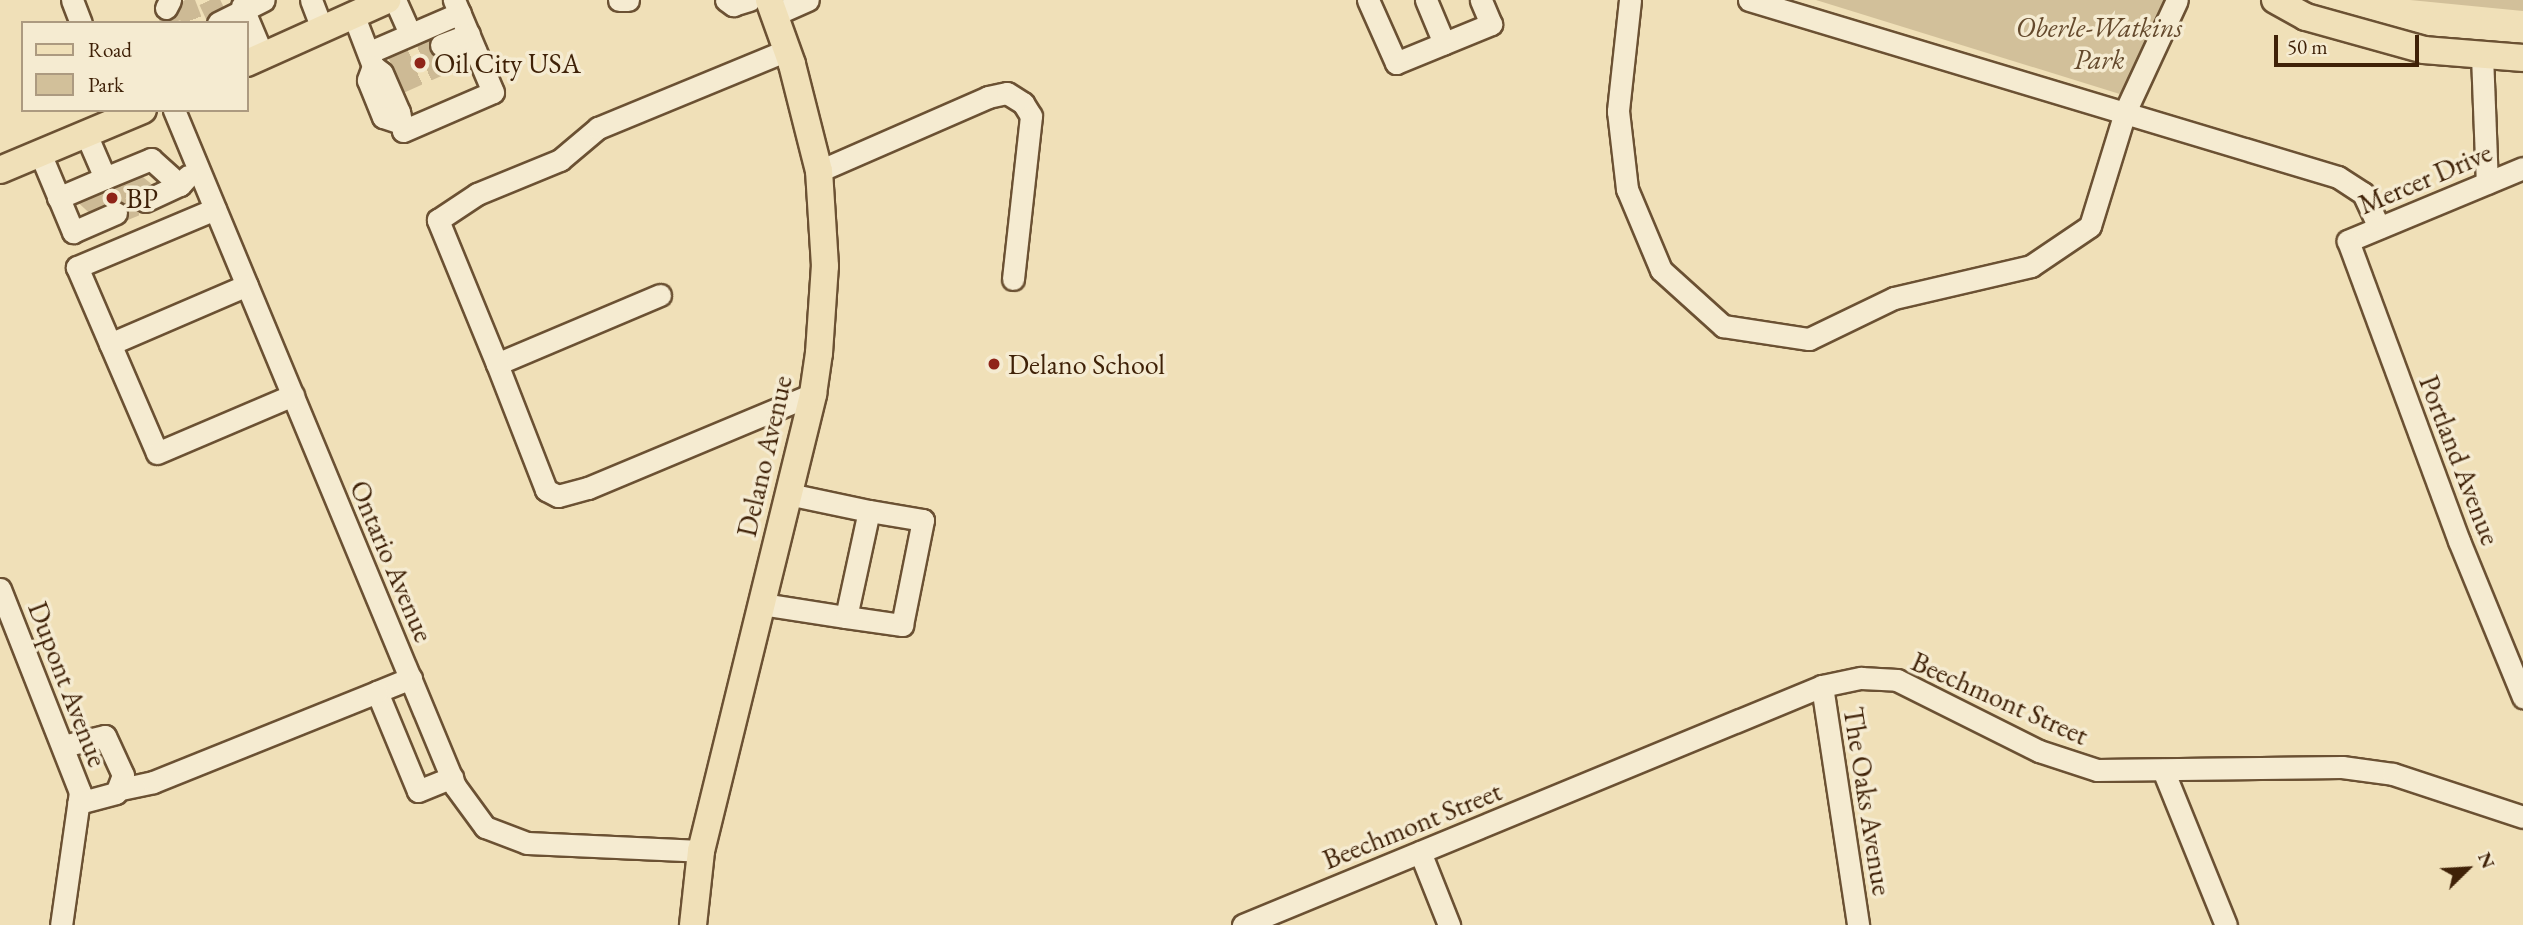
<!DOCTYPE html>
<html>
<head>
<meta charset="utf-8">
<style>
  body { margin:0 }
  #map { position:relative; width:2523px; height:925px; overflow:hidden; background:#f0e0b8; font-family:"EB Garamond",serif }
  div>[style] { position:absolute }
  .green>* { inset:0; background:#d2c09a }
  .minor-tunnel>* { height:21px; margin-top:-10.5px; transform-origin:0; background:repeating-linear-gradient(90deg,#cdba95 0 21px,transparent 0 31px) }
  .roads { filter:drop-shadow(2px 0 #6b5133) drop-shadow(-2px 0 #6b5133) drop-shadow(0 2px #6b5133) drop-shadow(0 -2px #6b5133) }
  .minor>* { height:21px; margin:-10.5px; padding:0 10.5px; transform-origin:10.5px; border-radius:10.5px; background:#f5ebd1 }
  .major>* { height:26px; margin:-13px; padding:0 13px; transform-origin:13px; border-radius:13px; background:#f0e0b8 }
  .dots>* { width:19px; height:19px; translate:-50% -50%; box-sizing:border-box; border:4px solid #f5ebd1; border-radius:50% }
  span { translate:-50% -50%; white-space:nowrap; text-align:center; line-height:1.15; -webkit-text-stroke:7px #f5ebd1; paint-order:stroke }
  .park-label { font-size:28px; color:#64492c; font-style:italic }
  .poi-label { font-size:28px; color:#3f2107 }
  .left { translate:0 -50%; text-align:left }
  .street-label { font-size:28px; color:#3f2107 }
  .legend { position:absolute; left:21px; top:21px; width:228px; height:91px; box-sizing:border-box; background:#f5ebd1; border:2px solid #ac9a80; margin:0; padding:9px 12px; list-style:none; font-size:21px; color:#3f2107 }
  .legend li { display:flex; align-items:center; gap:14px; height:35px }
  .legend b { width:35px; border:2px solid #ac9a80 }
  .north { position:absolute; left:2432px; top:834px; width:70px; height:70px; -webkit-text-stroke:5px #f5ebd1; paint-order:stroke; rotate:66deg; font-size:19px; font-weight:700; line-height:28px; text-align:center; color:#3f2107 }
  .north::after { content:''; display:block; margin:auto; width:24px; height:32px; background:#3f2107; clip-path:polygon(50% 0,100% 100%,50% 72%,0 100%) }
  .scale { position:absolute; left:2274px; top:35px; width:145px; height:32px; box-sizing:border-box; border:4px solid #3f2107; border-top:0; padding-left:9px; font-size:21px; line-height:24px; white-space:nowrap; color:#3f2107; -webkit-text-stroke:5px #f5ebd1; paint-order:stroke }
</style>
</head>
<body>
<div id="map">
  <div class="green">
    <div style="clip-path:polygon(1816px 0,2165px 0,2123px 95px)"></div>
    <div style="clip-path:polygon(2410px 0,2523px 0,2523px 11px)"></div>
  </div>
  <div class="minor-tunnel">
    <div style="left:184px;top:0;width:25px;rotate:69deg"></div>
    <div style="left:209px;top:0;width:19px;rotate:65deg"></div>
    <div style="left:166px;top:8px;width:16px;rotate:68deg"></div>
    <div style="left:392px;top:66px;width:53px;rotate:-23.2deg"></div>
    <div style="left:399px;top:83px;width:54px;rotate:-24.2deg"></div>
    <div style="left:128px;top:178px;width:21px;rotate:39deg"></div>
    <div style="left:107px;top:186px;width:31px;rotate:45deg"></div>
    <div style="left:86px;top:195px;width:21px;rotate:43deg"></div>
    <div style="left:116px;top:213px;width:31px;rotate:-22deg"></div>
  </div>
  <div class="roads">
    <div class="minor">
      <div style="left:72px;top:0;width:25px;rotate:69deg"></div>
      <div style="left:311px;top:0;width:30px;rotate:69deg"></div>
      <div style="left:395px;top:0;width:37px;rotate:66deg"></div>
      <div style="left:619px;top:0;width:9px"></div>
      <div style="left:726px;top:0;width:9px;rotate:36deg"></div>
      <div style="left:733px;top:5px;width:17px;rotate:-17deg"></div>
      <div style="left:1368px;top:0;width:69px;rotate:66deg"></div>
      <div style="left:1396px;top:63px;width:103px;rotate:-22.3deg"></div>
      <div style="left:1491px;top:24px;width:26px;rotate:-113deg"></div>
      <div style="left:1426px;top:0;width:47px;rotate:67.3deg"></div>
      <div style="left:1630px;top:0;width:112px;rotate:96.2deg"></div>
      <div style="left:1618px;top:111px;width:79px;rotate:83.4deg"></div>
      <div style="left:1627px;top:189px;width:88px;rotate:67.2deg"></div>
      <div style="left:1661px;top:270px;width:84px;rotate:42.1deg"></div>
      <div style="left:1723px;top:326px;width:87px;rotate:8.6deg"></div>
      <div style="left:1809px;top:339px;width:94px;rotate:-25.8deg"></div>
      <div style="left:1894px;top:298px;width:141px;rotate:-13.1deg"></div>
      <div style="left:2031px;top:266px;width:71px;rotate:-34.1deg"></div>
      <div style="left:2090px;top:226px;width:119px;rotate:-72.9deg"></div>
      <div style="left:2125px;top:112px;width:123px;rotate:-65.1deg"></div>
      <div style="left:1749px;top:0;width:615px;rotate:16.73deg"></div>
      <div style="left:2338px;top:177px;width:30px;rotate:33deg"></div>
      <div style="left:2363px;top:193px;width:38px;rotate:65deg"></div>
      <div style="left:242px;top:6px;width:54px;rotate:67.2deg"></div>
      <div style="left:166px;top:8px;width:9px;rotate:-63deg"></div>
      <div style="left:353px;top:14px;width:56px;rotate:69deg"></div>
      <div style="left:373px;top:66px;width:11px;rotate:38deg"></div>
      <div style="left:382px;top:73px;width:43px;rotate:66.4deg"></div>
      <div style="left:399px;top:112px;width:19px;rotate:78deg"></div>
      <div style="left:403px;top:131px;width:98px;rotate:-23.4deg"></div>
      <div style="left:493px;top:92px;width:100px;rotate:-113deg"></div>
      <div style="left:774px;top:15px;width:37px;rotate:-24deg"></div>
      <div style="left:218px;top:23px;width:51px;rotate:-26.6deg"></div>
      <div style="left:441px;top:45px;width:30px;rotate:-21deg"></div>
      <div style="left:370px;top:52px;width:98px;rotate:-23.4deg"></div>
      <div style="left:2482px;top:55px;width:128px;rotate:87.8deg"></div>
      <div style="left:448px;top:61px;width:29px;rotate:-22deg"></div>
      <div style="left:373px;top:66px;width:15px;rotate:110deg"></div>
      <div style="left:368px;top:80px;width:40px;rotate:68deg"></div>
      <div style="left:383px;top:117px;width:16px;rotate:18deg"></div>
      <div style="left:174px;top:110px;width:732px;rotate:67.43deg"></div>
      <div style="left:455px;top:786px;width:51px;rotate:53.8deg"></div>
      <div style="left:485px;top:827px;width:45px;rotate:20.9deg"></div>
      <div style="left:527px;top:843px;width:174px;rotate:2.6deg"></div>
      <div style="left:86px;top:134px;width:48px;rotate:66.6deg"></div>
      <div style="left:105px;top:178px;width:50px;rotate:-22.4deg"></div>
      <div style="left:151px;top:159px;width:39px;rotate:42deg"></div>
      <div style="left:40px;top:153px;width:86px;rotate:67.3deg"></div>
      <div style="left:73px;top:232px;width:47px;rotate:-23.8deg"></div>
      <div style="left:2523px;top:168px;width:190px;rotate:157.4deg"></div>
      <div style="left:2348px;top:241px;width:320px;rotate:69.7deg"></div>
      <div style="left:2459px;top:541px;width:169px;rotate:67.7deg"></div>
      <div style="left:819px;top:171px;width:184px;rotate:-23.6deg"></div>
      <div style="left:988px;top:97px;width:19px;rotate:-12deg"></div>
      <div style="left:1007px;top:93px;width:19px;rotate:32deg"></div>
      <div style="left:1023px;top:103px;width:15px;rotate:58deg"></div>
      <div style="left:1031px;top:116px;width:164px;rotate:96.3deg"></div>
      <div style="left:58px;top:198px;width:51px;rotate:-23.1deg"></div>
      <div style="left:145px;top:201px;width:38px;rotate:-25deg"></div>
      <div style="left:180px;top:185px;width:12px;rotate:-48deg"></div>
      <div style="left:215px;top:209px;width:150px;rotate:157.2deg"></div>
      <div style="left:77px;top:267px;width:202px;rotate:66.7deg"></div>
      <div style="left:157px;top:453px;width:148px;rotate:-23.1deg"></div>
      <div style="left:660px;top:295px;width:177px;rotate:157.1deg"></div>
      <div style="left:497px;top:364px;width:135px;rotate:68.7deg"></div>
      <div style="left:546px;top:490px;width:13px;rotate:27deg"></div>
      <div style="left:558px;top:496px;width:31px;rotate:-15deg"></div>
      <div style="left:588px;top:488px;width:244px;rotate:-22.7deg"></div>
      <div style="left:110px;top:344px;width:149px;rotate:-23.3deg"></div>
      <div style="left:497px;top:364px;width:156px;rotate:-112.3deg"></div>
      <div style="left:438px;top:220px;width:47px;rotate:-33.7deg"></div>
      <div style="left:477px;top:194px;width:90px;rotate:-22.3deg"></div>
      <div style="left:560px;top:160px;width:50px;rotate:-40.1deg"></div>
      <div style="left:598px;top:128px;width:204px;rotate:-22.4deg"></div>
      <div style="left:0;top:589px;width:218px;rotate:68.5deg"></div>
      <div style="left:80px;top:792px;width:134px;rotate:98.1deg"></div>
      <div style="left:762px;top:604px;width:85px;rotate:8.8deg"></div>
      <div style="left:846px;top:617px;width:108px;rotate:-77.8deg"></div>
      <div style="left:869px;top:511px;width:83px;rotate:-168.1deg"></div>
      <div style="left:846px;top:617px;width:57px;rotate:8.1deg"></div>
      <div style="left:902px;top:625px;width:107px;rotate:-78.7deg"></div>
      <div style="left:923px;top:520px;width:55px;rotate:-170.5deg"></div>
      <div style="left:411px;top:678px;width:37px;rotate:158deg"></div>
      <div style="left:377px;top:692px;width:107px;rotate:67.5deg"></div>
      <div style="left:418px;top:791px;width:37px;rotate:-22deg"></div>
      <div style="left:1822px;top:686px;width:242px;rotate:81.4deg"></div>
      <div style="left:63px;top:746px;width:43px;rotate:-13.4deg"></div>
      <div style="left:105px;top:736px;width:43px;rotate:65.2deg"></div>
      <div style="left:123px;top:775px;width:19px;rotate:111deg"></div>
      <div style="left:116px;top:793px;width:39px;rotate:165deg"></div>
      <div style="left:2163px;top:770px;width:167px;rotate:67.9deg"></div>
      <div style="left:121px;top:789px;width:33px;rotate:-12deg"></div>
      <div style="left:153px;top:782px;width:241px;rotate:-21.9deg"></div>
      <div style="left:1420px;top:852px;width:79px;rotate:68.3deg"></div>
      <div style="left:1243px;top:925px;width:626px;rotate:-22.43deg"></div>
      <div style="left:1822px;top:686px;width:40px;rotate:-12deg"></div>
      <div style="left:1861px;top:678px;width:36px;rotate:3deg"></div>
      <div style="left:1897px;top:680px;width:159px;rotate:26.6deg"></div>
      <div style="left:2039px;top:751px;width:61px;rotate:18.1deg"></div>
      <div style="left:2097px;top:770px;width:245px;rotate:-0.7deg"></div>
      <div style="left:2342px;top:767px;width:51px;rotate:7.8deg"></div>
      <div style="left:2393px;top:774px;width:137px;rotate:18.3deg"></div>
    </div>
    <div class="major">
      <div style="left:2275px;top:0;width:35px;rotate:29deg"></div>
      <div style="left:2306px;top:17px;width:123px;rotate:15.6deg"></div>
      <div style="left:2424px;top:50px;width:99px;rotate:4.6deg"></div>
      <div style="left:247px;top:63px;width:154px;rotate:-24.2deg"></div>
      <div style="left:0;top:170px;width:155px;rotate:-22.8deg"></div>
      <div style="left:693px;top:925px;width:74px;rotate:-83.8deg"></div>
      <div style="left:701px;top:851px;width:471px;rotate:-76.2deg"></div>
      <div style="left:813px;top:394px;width:41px;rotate:-81.7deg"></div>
      <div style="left:819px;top:353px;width:87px;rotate:-86.1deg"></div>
      <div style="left:825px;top:266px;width:95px;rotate:-93.6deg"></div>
      <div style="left:819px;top:171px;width:110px;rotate:-104.2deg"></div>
      <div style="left:792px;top:64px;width:68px;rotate:-109.8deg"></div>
    </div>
  </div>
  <div class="dots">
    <div style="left:420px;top:63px;background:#8f2418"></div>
    <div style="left:112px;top:198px;background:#8f2418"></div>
    <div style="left:994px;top:364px;background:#8f2418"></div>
  </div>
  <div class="park-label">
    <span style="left:2099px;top:43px">Oberle-Watkins<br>Park</span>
  </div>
  <div class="poi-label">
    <span class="left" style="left:434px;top:63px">Oil City USA</span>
    <span class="left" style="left:126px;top:198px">BP</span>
    <span class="left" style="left:1008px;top:364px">Delano School</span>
  </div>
  <div class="street-label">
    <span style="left:2425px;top:178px;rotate:-23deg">Mercer Drive</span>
    <span style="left:764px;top:456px;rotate:-77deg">Delano Avenue</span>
    <span style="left:2460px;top:460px;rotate:69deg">Portland Avenue</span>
    <span style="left:392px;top:561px;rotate:67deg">Ontario Avenue</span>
    <span style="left:68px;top:684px;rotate:69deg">Dupont Avenue</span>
    <span style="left:2000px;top:698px;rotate:24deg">Beechmont Street</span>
    <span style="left:1868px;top:801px;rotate:81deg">The Oaks Avenue</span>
    <span style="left:1412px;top:825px;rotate:-22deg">Beechmont Street</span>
  </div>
  <ul class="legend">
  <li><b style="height:9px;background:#f0e0b8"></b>Road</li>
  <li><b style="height:19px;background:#d2c09a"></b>Park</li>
  </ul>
  <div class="north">N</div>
  <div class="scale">50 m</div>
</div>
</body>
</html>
